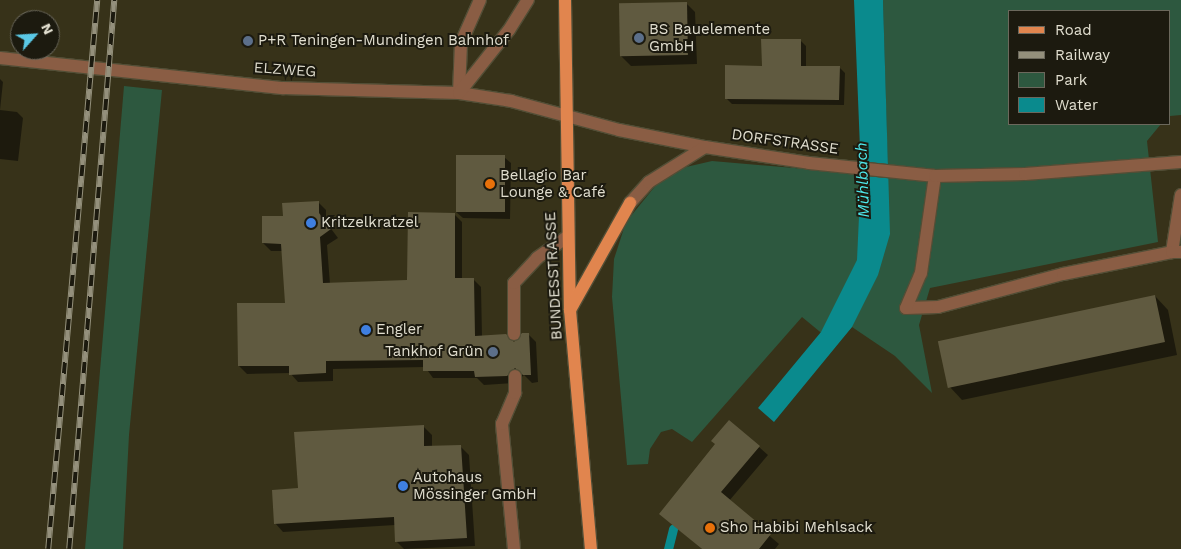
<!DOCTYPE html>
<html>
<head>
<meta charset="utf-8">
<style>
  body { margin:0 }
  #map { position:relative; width:1181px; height:549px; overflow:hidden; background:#373219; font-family:"Work Sans",sans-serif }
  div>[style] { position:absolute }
  .green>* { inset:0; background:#2d583f }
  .water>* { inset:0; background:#0a8a8d }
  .shadow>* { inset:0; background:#0007 }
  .stream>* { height:9px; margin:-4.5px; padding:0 4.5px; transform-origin:4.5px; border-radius:4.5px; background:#0a8a8d }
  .building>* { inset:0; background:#605a40; transform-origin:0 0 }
  .roads { filter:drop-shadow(1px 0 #524e36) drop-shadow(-1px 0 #524e36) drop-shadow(0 1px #524e36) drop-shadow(0 -1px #524e36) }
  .service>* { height:12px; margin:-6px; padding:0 6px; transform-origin:6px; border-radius:6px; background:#8a5d44 }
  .minor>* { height:12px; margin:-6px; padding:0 6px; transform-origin:6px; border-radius:6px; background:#8a5d44 }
  .tertiary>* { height:12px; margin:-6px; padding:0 6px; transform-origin:6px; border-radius:6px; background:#8a5d44 }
  .primary>* { height:12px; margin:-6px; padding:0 6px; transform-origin:6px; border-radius:6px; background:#e1854e }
  .rail>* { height:5.5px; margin-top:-2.75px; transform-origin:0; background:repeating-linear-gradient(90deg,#1c1a0f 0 11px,#94907c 0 22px); box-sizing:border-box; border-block:1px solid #94907c }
  .dots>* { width:14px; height:14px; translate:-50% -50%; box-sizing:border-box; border:2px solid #1c1a0f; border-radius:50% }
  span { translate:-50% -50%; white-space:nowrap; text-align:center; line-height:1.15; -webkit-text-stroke:4px #1c1a0f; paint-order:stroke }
  .poi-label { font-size:15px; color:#e1decf }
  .left { translate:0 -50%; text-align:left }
  .right { translate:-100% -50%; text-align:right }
  .street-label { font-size:15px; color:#e1decf }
  .water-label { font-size:16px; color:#4ee8ec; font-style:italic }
  .legend { position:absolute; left:1008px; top:10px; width:162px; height:115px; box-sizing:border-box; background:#1c1a0f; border:1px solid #6b685c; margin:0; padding:6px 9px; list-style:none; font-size:15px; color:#e1decf }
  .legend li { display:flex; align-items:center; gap:10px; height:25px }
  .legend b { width:25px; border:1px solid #6b685c }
  .north { position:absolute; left:10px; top:10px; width:50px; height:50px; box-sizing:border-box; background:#1c1a0f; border:1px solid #6b685c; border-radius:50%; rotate:64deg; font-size:14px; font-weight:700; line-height:20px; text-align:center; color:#e1decf }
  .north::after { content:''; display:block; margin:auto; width:18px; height:22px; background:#5ac8e5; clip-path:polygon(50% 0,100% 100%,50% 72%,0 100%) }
</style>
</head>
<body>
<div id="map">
  <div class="green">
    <div style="clip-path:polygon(883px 0,1181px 0,1181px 115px,1170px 116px,1170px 11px,1010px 11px,1010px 124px,1161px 124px,1147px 141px,1158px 242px,930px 288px,919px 325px,932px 393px,895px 356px,852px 327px,836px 345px,802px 317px,692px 442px,672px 429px,661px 432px,650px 449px,648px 464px,627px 465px,612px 297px,614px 259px,626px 222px,661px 179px,686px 167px,712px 161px,888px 176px)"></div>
    <div style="clip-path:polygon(124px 86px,162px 90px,129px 435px,123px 549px,85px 549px)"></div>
  </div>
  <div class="water">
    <div style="clip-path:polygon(854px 0,883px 0,890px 234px,878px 275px,852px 327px,774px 422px,758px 408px,821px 332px,857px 260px,861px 173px)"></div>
  </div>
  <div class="shadow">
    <div style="clip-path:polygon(686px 3px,695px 12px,697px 64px,631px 66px,621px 56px)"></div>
    <div style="clip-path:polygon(800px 40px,806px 46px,806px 67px,839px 67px,845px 73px,844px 105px,732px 104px,726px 98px)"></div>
    <div style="clip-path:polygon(0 79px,3px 82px,0 110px,17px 112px,23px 118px,18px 161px,0 159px)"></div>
    <div style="clip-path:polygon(504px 157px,511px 163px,510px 219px,463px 218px,456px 212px)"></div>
    <div style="clip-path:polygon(318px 202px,326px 210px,326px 222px,338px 238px,327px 245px,330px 284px,409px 281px,454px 214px,462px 222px,462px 279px,473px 279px,481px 287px,482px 336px,515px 344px,528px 334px,536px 342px,538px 382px,532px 383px,524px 375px,515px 383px,484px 385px,477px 378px,433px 378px,425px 367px,333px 369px,333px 381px,298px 382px,290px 373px,247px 374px,239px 366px,286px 304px,283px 251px,271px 251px,263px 243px,284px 217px)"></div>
    <div style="clip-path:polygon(1155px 296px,1168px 310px,1177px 355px,962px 400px,949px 386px)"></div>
    <div style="clip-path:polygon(423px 426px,432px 435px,432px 447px,460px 446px,469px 455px,475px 546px,404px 549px,396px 541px,395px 525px,283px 532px,275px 523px,299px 490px)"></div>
    <div style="clip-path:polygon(759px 447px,768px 455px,729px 501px,779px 544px,775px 549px,702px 549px,670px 522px)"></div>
  </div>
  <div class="stream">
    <div style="left:668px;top:549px;width:21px;rotate:-76deg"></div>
  </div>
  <div class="building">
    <div style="left:687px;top:2px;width:53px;height:68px;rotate:89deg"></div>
    <div style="clip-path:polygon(761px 39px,801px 39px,801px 66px,840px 66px,839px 100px,725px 99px,725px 65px,762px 66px)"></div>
    <div style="left:456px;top:155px;width:49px;height:57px"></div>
    <div style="clip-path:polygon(319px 201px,319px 213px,331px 229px,320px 237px,323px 283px,407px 280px,408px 212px,455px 213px,455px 278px,474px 278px,475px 336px,506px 334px,514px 342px,522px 333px,529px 333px,531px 375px,523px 375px,515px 368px,507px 376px,475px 377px,474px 371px,423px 371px,423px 360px,326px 361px,326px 373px,289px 375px,289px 366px,238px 366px,237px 303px,285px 303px,281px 244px,262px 243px,262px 216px,283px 216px,282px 203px)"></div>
    <div style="left:1155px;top:295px;width:48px;height:222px;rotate:78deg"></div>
    <div style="clip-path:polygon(729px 420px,760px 446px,721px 492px,771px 534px,759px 549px,702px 549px,659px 514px,715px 444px,711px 441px)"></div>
    <div style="clip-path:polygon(424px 425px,424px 446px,461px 445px,467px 538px,395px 542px,394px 517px,274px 524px,272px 490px,298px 488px,294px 432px)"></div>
  </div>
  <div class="roads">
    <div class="service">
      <div style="left:459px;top:93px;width:50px;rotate:-87.7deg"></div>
      <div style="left:461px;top:43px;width:47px;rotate:-66.2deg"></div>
      <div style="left:906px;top:308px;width:32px;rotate:-2deg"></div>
      <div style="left:938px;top:307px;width:129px;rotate:-14.8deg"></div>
      <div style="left:1063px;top:274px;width:111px;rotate:-11.4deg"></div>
      <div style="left:514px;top:334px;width:51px;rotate:-90deg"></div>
      <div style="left:514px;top:283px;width:34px;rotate:-47deg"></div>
      <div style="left:537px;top:258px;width:37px;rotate:-35deg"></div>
      <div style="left:514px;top:549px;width:126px;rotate:-95.5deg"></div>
      <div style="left:502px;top:424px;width:34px;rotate:-67deg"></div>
      <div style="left:515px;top:393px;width:17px;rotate:-90deg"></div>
    </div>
    <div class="minor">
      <div style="left:1181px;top:195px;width:58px;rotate:99deg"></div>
      <div style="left:1172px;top:252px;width:9px"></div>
      <div style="left:906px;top:308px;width:38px;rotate:-67deg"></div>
      <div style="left:921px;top:273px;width:98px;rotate:-81.8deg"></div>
    </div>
    <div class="tertiary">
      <div style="left:0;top:58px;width:285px;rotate:6.1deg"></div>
      <div style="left:283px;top:88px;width:176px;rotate:1.6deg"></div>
      <div style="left:459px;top:93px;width:53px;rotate:8.7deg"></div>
      <div style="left:511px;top:101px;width:112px;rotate:15deg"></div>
      <div style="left:619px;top:130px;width:88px;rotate:11.2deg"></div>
      <div style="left:705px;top:147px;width:105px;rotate:8.7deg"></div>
      <div style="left:809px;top:163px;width:127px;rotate:5.9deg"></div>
      <div style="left:935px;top:176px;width:90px;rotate:-1.3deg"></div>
      <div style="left:1025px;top:174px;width:156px;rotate:-4.4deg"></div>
      <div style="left:459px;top:93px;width:80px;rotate:-51.6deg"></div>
      <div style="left:509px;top:30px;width:36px;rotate:-58deg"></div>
      <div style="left:630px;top:203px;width:28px;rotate:-48deg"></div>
      <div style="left:649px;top:182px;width:66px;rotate:-32deg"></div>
    </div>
    <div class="primary">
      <div style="left:565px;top:0;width:310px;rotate:89.1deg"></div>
      <div style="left:570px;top:310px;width:240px;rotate:85deg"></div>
      <div style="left:570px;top:310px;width:123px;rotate:-60.7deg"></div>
    </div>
  </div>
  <div class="rail">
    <div style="left:48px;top:549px;width:551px;rotate:-84.9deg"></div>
    <div style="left:69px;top:549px;width:551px;rotate:-85.31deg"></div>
  </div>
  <div class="dots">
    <div style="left:639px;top:38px;background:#5c6f8a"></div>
    <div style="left:248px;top:41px;background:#5c6f8a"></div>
    <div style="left:490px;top:184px;background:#e8710a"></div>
    <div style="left:311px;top:223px;background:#3f7fe0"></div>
    <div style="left:366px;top:330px;background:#3f7fe0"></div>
    <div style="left:493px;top:352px;background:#5c6f8a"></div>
    <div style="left:403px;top:486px;background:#3f7fe0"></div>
    <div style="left:710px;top:528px;background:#e8710a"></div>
  </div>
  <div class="poi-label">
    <span class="left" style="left:649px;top:38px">BS Bauelemente<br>GmbH</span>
    <span class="left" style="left:258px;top:41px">P+R Teningen-Mundingen Bahnhof</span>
    <span class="left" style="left:500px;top:184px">Bellagio Bar<br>Lounge &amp; Café</span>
    <span class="left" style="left:321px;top:223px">Kritzelkratzel</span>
    <span class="left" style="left:376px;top:330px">Engler</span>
    <span class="right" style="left:483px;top:352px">Tankhof Grün</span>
    <span class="left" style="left:413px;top:486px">Autohaus<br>Mössinger GmbH</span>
    <span class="left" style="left:720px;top:528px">Sho Habibi Mehlsack</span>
  </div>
  <div class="street-label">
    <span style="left:285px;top:70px;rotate:4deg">ELZWEG</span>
    <span style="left:785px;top:142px;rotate:8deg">DORFSTRASSE</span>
    <span style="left:554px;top:276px;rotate:-93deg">BUNDESSTRASSE</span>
  </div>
  <div class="water-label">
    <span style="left:863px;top:180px;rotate:-92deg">Mühlbach</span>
  </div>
  <ul class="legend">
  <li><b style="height:6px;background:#e1854e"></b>Road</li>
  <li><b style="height:6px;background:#94907c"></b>Railway</li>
  <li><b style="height:14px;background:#2d583f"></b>Park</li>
  <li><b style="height:14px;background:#0a8a8d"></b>Water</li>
  </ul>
  <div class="north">N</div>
</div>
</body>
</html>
